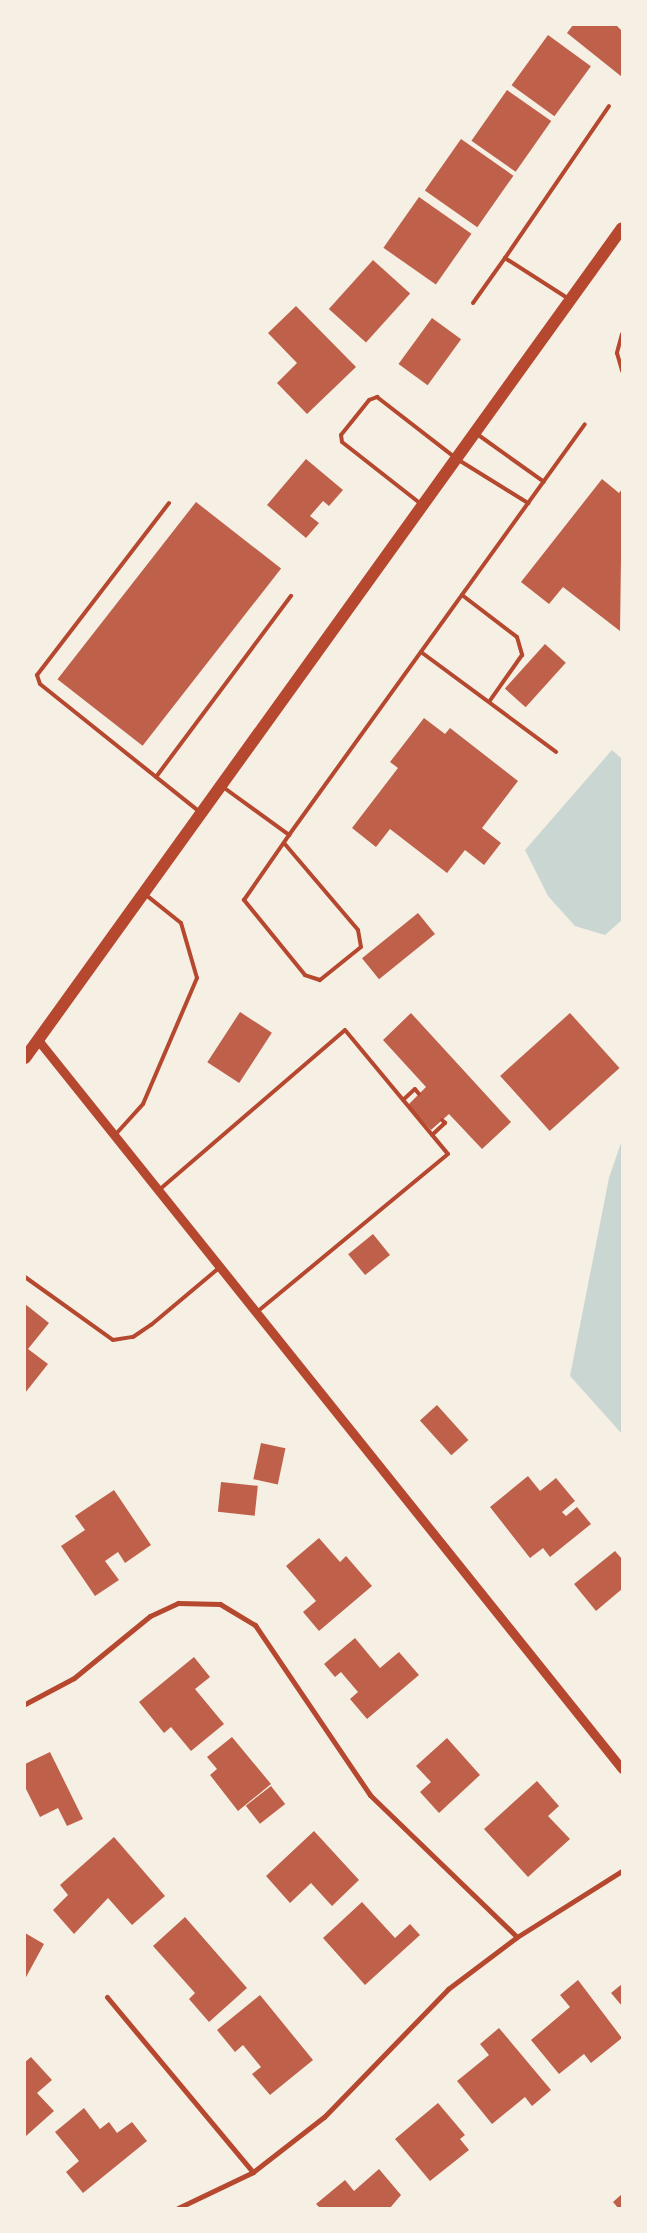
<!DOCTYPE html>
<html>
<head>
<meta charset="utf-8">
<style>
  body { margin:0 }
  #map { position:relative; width:647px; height:2233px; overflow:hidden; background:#f6efe4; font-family:"Asap Condensed",sans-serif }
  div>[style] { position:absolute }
  .water>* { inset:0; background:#c9d6d2 }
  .building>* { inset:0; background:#bf614a; transform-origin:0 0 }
  .service>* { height:4px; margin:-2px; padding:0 2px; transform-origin:2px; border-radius:2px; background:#b5482f }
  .minor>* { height:5px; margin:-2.5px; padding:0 2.5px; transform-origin:2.5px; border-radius:2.5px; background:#b5482f }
  .tertiary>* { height:9px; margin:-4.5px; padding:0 4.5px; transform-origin:4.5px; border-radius:4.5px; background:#b5482f }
  .primary>* { height:12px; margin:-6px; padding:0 6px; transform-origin:6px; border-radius:6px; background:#b5482f }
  span { translate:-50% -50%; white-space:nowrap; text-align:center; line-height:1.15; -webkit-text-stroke:5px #f6efe4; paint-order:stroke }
  .frame { position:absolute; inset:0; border:26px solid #f6efe4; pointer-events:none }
</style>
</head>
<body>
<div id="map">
  <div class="water">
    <div style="clip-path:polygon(612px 750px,622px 759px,622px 920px,605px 935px,575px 926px,548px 896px,525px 850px)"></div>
    <div style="clip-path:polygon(622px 1140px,622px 1434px,570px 1376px,609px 1178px)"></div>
  </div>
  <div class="building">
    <div style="clip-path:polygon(573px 25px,616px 25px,622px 31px,622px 77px,567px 33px)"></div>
    <div style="left:548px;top:35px;width:53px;height:62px;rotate:36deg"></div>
    <div style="left:507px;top:90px;width:54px;height:62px;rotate:35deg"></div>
    <div style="left:461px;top:139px;width:64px;height:63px;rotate:35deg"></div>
    <div style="left:419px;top:197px;width:64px;height:62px;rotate:35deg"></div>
    <div style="left:373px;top:260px;width:50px;height:66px;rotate:42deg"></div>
    <div style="clip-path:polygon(296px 306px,356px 367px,307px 414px,277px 383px,297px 363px,268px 333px)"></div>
    <div style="left:432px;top:318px;width:36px;height:57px;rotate:36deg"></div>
    <div style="clip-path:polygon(306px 459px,343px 490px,329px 506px,323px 501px,310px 516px,319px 523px,306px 538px,267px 505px)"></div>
    <div style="clip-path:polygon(602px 479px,619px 493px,622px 489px,620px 631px,563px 587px,549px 604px,521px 582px)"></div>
    <div style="left:196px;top:502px;width:108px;height:225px;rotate:38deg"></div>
    <div style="left:545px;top:644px;width:28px;height:60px;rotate:42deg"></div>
    <div style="clip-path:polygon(424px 718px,445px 734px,450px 728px,518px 781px,482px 828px,501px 843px,484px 865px,465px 850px,447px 873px,390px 829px,376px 847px,352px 828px,398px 768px,390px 762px)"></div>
    <div style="left:418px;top:913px;width:27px;height:72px;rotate:51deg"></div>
    <div style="left:240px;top:1012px;width:38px;height:60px;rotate:33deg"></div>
    <div style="clip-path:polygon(411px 1013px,511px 1122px,482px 1149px,449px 1114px,431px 1130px,408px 1105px,426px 1087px,383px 1040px)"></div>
    <div style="left:570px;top:1013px;width:74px;height:94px;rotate:48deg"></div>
    <div style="left:373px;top:1234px;width:27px;height:32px;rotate:51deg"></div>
    <div style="clip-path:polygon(25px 1304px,49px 1323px,28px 1349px,48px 1364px,25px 1393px)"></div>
    <div style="left:437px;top:1405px;width:47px;height:23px;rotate:48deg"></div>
    <div style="left:261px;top:1443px;width:25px;height:37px;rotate:12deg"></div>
    <div style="clip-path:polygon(528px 1476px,540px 1491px,556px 1478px,575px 1501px,562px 1512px,566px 1516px,577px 1507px,591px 1524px,550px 1557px,543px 1548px,530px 1558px,490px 1507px)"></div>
    <div style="left:221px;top:1482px;width:37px;height:30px;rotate:6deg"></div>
    <div style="clip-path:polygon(114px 1490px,151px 1545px,125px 1563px,118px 1552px,105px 1561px,119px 1580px,95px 1596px,61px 1546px,85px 1530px,75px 1516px)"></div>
    <div style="clip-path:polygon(319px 1538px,340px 1562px,346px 1556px,372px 1586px,319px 1631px,303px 1612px,316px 1601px,286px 1566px)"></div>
    <div style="clip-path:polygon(615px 1551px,622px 1559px,622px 1589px,596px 1611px,574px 1584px)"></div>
    <div style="clip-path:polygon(355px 1638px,380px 1668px,399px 1652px,419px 1675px,367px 1719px,350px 1699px,358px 1692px,341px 1672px,335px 1677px,324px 1664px)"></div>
    <div style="clip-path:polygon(194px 1657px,210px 1677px,195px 1689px,224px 1724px,191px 1751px,171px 1727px,164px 1733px,139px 1702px)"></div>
    <div style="clip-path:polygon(232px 1737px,271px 1784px,238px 1811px,210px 1775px,217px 1769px,207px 1757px)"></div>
    <div style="clip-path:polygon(447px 1738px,480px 1775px,439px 1813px,420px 1792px,431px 1782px,416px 1766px)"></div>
    <div style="clip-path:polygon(50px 1752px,83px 1819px,67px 1826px,58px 1808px,40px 1817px,25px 1787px,25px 1764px)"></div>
    <div style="clip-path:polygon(537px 1781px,559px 1806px,548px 1816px,570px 1839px,528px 1877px,484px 1829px)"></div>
    <div style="left:271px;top:1786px;width:23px;height:32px;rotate:52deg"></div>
    <div style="clip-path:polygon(314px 1831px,359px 1880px,332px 1906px,311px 1883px,290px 1903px,266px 1876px)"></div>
    <div style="clip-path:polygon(114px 1837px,165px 1896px,132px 1925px,108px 1898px,74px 1934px,53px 1910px,68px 1895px,60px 1885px)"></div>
    <div style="clip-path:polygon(362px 1902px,395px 1938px,410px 1924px,420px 1935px,365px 1985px,323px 1938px)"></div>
    <div style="clip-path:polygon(185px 1917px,247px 1988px,209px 2022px,189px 1999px,195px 1993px,153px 1946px)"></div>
    <div style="clip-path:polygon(25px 1933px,44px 1944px,25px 1979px)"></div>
    <div style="clip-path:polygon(578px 1980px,622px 2038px,591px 2063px,584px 2054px,559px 2074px,531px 2040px,570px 2007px,560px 1995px)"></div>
    <div style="clip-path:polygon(622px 1984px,622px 2006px,611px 1993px)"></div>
    <div style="clip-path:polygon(260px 1995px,313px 2060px,270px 2095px,252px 2074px,261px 2067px,243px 2045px,235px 2052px,217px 2030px)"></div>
    <div style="clip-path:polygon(499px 2028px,551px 2090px,532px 2106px,525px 2097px,492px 2124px,457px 2081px,489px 2055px,480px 2044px)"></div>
    <div style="clip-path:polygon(31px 2057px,52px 2080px,37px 2093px,54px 2111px,26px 2136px,25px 2062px)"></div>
    <div style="clip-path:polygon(438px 2103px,465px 2135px,460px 2139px,469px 2150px,430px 2181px,395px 2139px)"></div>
    <div style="clip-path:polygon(84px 2108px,100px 2129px,109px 2122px,117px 2133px,132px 2122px,147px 2141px,83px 2193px,66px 2172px,79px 2161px,55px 2132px)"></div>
    <div style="clip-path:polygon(379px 2169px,401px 2195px,390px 2208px,320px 2208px,316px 2204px,345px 2180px,354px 2191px)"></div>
    <div style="clip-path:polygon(622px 2194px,622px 2208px,618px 2208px,613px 2202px)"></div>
  </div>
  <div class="service">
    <div style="left:569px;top:299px;width:76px;rotate:-147.4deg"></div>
    <div style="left:505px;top:258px;width:184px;rotate:-55.6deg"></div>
    <div style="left:473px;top:303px;width:55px;rotate:-54.6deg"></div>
    <div style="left:622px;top:334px;width:20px;rotate:105deg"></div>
    <div style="left:617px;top:353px;width:19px;rotate:74deg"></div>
    <div style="left:477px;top:434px;width:82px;rotate:35.6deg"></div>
    <div style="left:169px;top:503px;width:217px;rotate:127.5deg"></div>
    <div style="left:37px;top:675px;width:9px;rotate:72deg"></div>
    <div style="left:40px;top:684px;width:205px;rotate:38.7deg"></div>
    <div style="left:421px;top:504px;width:100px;rotate:-141.9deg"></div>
    <div style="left:342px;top:442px;width:7px;rotate:-98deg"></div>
    <div style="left:341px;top:435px;width:45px;rotate:-51.3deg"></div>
    <div style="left:369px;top:400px;width:9px;rotate:-21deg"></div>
    <div style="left:377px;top:397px;width:101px;rotate:37.8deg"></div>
    <div style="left:457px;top:459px;width:84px;rotate:31.8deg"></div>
    <div style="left:462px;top:595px;width:69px;rotate:37.4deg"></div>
    <div style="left:517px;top:637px;width:19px;rotate:74deg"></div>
    <div style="left:522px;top:655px;width:57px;rotate:125.1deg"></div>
    <div style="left:421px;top:652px;width:168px;rotate:36.5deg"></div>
    <div style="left:156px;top:777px;width:226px;rotate:-53.3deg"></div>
    <div style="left:223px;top:787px;width:82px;rotate:36deg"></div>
    <div style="left:289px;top:835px;width:506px;rotate:-54.24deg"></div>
    <div style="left:284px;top:843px;width:114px;rotate:49.6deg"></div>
    <div style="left:358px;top:930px;width:17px;rotate:80deg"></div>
    <div style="left:361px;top:947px;width:53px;rotate:141.2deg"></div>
    <div style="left:320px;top:980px;width:16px;rotate:-162deg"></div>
    <div style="left:305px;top:975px;width:97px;rotate:-129.1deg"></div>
    <div style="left:244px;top:900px;width:79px;rotate:-55.3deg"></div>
    <div style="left:403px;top:1100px;width:16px;rotate:-43deg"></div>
    <div style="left:415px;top:1089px;width:6px;rotate:51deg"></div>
    <div style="left:115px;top:1135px;width:42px;rotate:-47.9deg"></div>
    <div style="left:143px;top:1104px;width:137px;rotate:-66.8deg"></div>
    <div style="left:197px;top:978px;width:57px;rotate:-106.2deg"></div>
    <div style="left:181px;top:923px;width:45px;rotate:-141.3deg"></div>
    <div style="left:432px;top:1135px;width:18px;rotate:-43deg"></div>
    <div style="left:445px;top:1123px;width:4px;rotate:-135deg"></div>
    <div style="left:159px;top:1190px;width:245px;rotate:-40.7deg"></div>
    <div style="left:345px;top:1030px;width:161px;rotate:50.3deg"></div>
    <div style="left:448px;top:1154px;width:248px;rotate:140.4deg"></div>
    <div style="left:25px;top:1277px;width:108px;rotate:35.6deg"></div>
    <div style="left:113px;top:1340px;width:20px;rotate:-9deg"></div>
    <div style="left:133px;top:1337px;width:22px;rotate:-34deg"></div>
    <div style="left:151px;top:1325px;width:90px;rotate:-40deg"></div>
  </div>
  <div class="minor">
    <div style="left:25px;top:1704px;width:55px;rotate:-28deg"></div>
    <div style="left:74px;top:1678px;width:98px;rotate:-39.2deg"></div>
    <div style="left:150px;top:1616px;width:31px;rotate:-25deg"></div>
    <div style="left:178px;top:1603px;width:42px;rotate:1.4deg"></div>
    <div style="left:220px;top:1604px;width:41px;rotate:31deg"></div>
    <div style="left:255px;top:1625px;width:205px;rotate:55.9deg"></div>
    <div style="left:370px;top:1795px;width:204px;rotate:44deg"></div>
    <div style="left:107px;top:1997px;width:228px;rotate:50.2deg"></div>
    <div style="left:178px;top:2208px;width:83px;rotate:-25.6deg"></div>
    <div style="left:253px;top:2172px;width:90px;rotate:-37.8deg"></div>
    <div style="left:324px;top:2117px;width:178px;rotate:-45.9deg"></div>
    <div style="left:448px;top:1989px;width:86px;rotate:-37deg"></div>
    <div style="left:517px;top:1937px;width:124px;rotate:-32.2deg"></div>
  </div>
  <div class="tertiary">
    <div style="left:38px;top:1040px;width:934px;rotate:51.3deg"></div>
  </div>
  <div class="primary">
    <div style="left:25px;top:1058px;width:1022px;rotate:-54.27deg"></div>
  </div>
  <div class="frame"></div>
</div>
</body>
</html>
